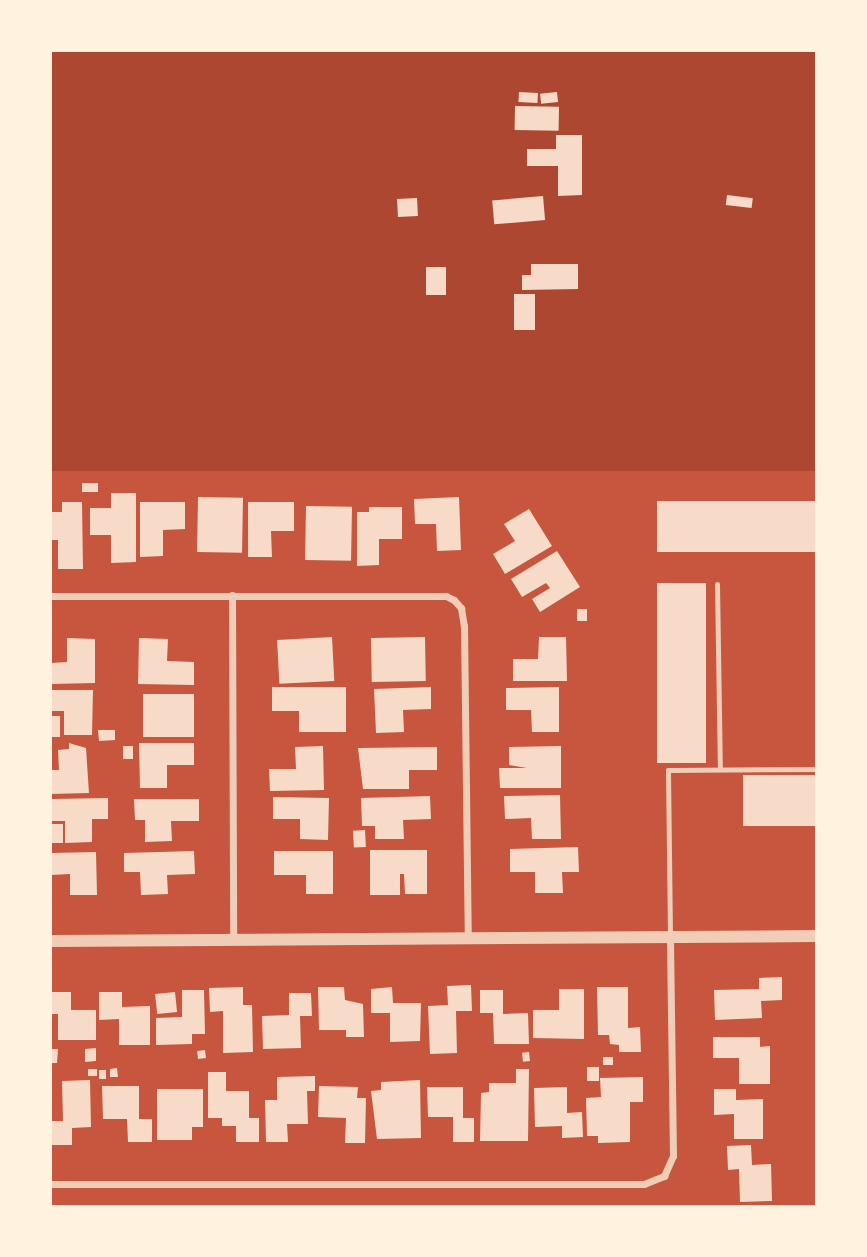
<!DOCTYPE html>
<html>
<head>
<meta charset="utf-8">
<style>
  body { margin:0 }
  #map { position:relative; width:867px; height:1257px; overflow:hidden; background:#c8553d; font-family:"Fira Sans",sans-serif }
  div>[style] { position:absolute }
  .green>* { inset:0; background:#ae4732; transform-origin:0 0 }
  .building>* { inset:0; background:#f7dbc8; transform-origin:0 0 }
  .service>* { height:5px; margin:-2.5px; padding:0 2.5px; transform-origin:2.5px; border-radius:2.5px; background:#f1ccb7 }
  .minor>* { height:7px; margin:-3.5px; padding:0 3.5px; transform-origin:3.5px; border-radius:3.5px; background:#f1ccb7 }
  .tertiary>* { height:12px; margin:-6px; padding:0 6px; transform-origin:6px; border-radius:6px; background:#f1ccb7 }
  span { translate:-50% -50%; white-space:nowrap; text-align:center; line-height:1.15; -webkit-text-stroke:7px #fff3e0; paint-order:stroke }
  .frame { position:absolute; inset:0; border:52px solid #fff3e0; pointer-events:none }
</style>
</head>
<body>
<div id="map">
  <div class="green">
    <div style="left:51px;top:51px;width:765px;height:420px"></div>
  </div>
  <div class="building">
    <div style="left:519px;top:92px;width:19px;height:10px;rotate:3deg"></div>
    <div style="left:557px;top:92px;width:10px;height:17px;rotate:84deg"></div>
    <div style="left:515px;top:106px;width:44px;height:24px;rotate:1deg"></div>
    <div style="clip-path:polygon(556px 135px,582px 135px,582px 195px,558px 196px,558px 166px,527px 166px,527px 149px,556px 149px)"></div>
    <div style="left:727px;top:195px;width:26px;height:10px;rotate:7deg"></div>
    <div style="left:543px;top:196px;width:24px;height:51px;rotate:85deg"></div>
    <div style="left:417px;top:198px;width:18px;height:20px;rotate:87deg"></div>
    <div style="clip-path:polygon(531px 264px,578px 264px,578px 289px,522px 290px,522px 275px,531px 275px)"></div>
    <div style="left:426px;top:267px;width:20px;height:28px"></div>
    <div style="left:514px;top:294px;width:21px;height:36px"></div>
    <div style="left:82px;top:483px;width:16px;height:9px"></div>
    <div style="clip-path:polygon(111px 493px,136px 493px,136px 562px,111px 563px,111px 535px,90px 535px,90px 508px,111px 508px)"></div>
    <div style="left:198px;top:497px;width:45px;height:55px;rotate:1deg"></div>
    <div style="clip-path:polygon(459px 497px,461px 550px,437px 551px,436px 524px,415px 524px,414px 499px)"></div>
    <div style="left:816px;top:501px;width:51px;height:159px;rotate:90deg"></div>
    <div style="clip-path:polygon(62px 502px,82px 502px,83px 569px,58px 569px,58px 540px,51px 540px,51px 512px,62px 512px)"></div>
    <div style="clip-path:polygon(140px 502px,185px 502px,185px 529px,163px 530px,163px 556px,140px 557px)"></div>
    <div style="clip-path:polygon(248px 502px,294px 502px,294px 531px,271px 531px,272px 557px,248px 557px)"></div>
    <div style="left:306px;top:506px;width:46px;height:54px;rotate:1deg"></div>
    <div style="clip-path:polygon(369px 507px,402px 507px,402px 539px,379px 539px,379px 565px,357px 566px,357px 512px,369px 512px)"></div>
    <div style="clip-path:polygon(529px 509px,552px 546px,505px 574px,493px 554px,515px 541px,504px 524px)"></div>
    <div style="clip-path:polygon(557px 551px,580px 587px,540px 612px,532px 599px,550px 588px,546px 583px,522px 597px,511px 579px)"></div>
    <div style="left:706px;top:583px;width:180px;height:49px;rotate:90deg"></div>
    <div style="left:577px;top:609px;width:10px;height:12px"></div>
    <div style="left:332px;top:637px;width:44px;height:55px;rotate:87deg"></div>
    <div style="left:425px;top:637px;width:44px;height:54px;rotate:89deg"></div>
    <div style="clip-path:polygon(539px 637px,566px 637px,567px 681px,513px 681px,513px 659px,538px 659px)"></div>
    <div style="clip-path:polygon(67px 638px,95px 639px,95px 683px,51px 684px,51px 663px,67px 662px)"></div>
    <div style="clip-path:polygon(139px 638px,168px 639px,167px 661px,194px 662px,194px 685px,138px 684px)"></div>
    <div style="clip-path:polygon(272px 687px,346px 687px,346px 732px,299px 732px,299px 711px,272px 711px)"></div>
    <div style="clip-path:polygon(431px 687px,431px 709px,403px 710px,404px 732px,376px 733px,374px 689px)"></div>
    <div style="clip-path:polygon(559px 687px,559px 732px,532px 732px,531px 710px,506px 710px,506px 688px)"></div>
    <div style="clip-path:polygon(51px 690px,93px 690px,92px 735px,64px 735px,64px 711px,51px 711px)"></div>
    <div style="left:143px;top:694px;width:51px;height:43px"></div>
    <div style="left:51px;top:716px;width:9px;height:21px"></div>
    <div style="clip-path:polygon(98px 730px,115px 730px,115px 740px,99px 741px)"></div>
    <div style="clip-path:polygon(69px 743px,86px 748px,89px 793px,51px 794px,51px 770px,59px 770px,58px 750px,69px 749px)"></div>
    <div style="clip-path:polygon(139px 743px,194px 743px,194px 765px,167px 765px,167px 788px,140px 788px)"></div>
    <div style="left:123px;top:746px;width:10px;height:13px"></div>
    <div style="clip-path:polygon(323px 746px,324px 790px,270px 791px,269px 769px,296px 769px,295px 747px)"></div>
    <div style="clip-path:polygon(561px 746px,561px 788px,500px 788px,499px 768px,527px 768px,509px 765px,509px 747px)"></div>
    <div style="clip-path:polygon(437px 747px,437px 770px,409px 770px,409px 789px,363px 789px,358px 748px)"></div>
    <div style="left:816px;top:775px;width:51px;height:73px;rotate:90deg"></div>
    <div style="clip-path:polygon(560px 795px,561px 839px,532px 839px,531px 818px,505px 819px,504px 796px)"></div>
    <div style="clip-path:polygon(430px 796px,431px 819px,403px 820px,404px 839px,375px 839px,375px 826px,362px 826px,361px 798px)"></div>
    <div style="clip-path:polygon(273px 797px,329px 798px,328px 840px,300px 839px,300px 819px,273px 819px)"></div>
    <div style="clip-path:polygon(108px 798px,108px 819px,92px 819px,92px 842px,65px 843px,65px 821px,51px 821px,51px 799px)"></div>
    <div style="clip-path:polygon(134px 799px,199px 799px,199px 821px,171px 821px,172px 841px,145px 842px,145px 820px,135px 820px)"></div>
    <div style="left:51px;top:824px;width:12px;height:19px"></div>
    <div style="left:365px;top:830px;width:17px;height:12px;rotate:87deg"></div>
    <div style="clip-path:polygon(578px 847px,579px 872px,562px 872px,563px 893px,535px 893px,535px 872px,510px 872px,510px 849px)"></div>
    <div style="clip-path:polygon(370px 850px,427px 850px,427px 894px,405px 894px,404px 874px,400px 874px,400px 895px,370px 895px)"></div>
    <div style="clip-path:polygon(194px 851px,195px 874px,167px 875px,168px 894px,141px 895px,140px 872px,124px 872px,124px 853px)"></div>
    <div style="clip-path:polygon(274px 851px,333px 851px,333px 894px,306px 894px,306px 875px,274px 875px)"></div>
    <div style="clip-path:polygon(96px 852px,97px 895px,70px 895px,70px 874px,51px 875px,51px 853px)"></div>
    <div style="clip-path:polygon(782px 977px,782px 1000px,761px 1001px,762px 1018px,715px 1020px,714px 990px,759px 989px,759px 978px)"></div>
    <div style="clip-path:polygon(471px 985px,472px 1011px,456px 1011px,457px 1053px,430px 1054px,428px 1006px,448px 1005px,447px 986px)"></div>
    <div style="clip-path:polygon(243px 987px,243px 1005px,252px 1005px,253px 1052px,223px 1053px,223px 1011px,210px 1012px,209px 988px)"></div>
    <div style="clip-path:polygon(318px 987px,344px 987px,345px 1000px,363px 1004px,364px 1037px,346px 1037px,346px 1030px,319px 1030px)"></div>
    <div style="clip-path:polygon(392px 987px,393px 1003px,421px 1003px,420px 1041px,390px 1042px,390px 1013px,371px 1013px,371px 989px)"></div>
    <div style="clip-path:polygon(597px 987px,628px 987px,628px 1028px,640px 1027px,641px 1052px,619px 1052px,619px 1045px,610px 1044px,609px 1035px,598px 1035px)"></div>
    <div style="clip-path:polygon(559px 989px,584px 989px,584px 1039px,533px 1038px,533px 1010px,559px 1010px)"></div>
    <div style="clip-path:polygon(182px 990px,204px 990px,205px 1034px,192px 1034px,192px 1044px,156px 1045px,156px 1018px,182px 1017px)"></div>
    <div style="clip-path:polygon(480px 990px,503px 990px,503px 1014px,528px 1013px,529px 1044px,494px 1044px,493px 1013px,480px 1013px)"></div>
    <div style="clip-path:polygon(51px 992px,71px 992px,71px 1010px,96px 1010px,96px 1040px,58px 1040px,58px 1014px,51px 1014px)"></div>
    <div style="clip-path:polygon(99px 992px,122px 992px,122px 1007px,150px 1006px,150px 1045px,119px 1045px,119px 1019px,99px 1020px)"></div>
    <div style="left:175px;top:992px;width:20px;height:20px;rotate:84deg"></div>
    <div style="clip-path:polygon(289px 993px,311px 993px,312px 1016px,300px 1016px,301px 1048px,263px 1049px,262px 1016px,289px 1015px)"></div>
    <div style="clip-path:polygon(713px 1037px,760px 1037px,760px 1047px,770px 1046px,770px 1084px,739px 1084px,739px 1058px,713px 1058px)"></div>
    <div style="clip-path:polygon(96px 1048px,96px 1061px,85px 1062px,85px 1049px)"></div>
    <div style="clip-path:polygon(51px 1049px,58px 1049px,57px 1063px,51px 1063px)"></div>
    <div style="left:205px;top:1050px;width:8px;height:8px;rotate:83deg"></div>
    <div style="left:529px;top:1052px;width:9px;height:7px;rotate:84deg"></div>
    <div style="left:603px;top:1057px;width:10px;height:8px"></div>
    <div style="left:587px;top:1067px;width:12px;height:14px"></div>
    <div style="clip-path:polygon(117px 1068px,118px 1077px,110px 1077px,110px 1069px)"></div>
    <div style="left:88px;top:1069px;width:9px;height:7px"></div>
    <div style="clip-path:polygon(516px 1069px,529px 1069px,528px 1141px,480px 1141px,481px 1093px,489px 1092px,489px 1083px,516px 1083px)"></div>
    <div style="left:99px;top:1070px;width:7px;height:9px"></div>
    <div style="clip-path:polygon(208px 1072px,226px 1072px,226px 1091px,249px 1091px,249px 1118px,259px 1118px,259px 1142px,236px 1142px,236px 1126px,222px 1126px,222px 1118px,208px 1118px)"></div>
    <div style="clip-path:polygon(315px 1076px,315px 1091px,307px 1091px,308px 1124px,287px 1124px,288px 1142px,266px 1142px,265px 1100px,277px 1100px,277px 1077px)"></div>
    <div style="clip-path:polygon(643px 1077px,643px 1102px,630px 1102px,630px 1142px,598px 1143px,598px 1136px,587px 1136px,586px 1098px,601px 1097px,600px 1078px)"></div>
    <div style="clip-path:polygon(90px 1080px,91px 1127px,72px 1128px,72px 1145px,51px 1145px,51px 1121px,63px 1121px,62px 1081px)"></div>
    <div style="clip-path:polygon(420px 1080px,421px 1138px,377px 1139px,371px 1091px,381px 1090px,381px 1082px)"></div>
    <div style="clip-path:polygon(102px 1086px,139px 1086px,139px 1119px,152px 1119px,152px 1142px,128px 1142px,127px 1119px,103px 1119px)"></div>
    <div style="clip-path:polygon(319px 1086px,358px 1087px,357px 1098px,366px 1098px,365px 1143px,345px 1143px,346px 1118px,318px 1117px)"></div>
    <div style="clip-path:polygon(427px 1087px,463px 1087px,463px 1118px,474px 1118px,474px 1142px,453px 1142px,453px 1117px,428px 1117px)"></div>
    <div style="clip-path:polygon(567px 1087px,567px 1113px,582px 1112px,583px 1137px,562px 1138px,562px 1126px,535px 1127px,534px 1088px)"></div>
    <div style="clip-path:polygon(157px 1089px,203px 1089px,203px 1127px,192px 1127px,192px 1140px,157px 1140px)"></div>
    <div style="clip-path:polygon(714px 1089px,736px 1089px,736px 1100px,763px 1099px,763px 1139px,734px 1139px,734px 1114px,714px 1115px)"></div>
    <div style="clip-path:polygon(751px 1145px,752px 1165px,771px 1164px,772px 1201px,740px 1202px,739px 1169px,728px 1170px,727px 1146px)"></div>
  </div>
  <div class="service">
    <div style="left:717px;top:584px;width:185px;rotate:89.1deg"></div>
    <div style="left:670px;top:935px;width:165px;rotate:-90.7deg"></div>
    <div style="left:668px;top:770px;width:148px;rotate:-0.4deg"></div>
  </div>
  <div class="minor">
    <div style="left:232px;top:595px;width:345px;rotate:89.8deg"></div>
    <div style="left:51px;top:596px;width:395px"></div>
    <div style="left:446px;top:596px;width:9px;rotate:27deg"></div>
    <div style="left:454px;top:600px;width:11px;rotate:49deg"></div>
    <div style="left:461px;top:608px;width:18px;rotate:81deg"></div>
    <div style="left:464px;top:626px;width:313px;rotate:89.3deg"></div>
    <div style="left:51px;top:1184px;width:593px"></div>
    <div style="left:644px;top:1184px;width:22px;rotate:-22deg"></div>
    <div style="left:664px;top:1176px;width:22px;rotate:-66deg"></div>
    <div style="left:673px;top:1156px;width:218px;rotate:-90.8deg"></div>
  </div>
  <div class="tertiary">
    <div style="left:51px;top:941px;width:765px;rotate:-0.37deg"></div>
  </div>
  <div class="frame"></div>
</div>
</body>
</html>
